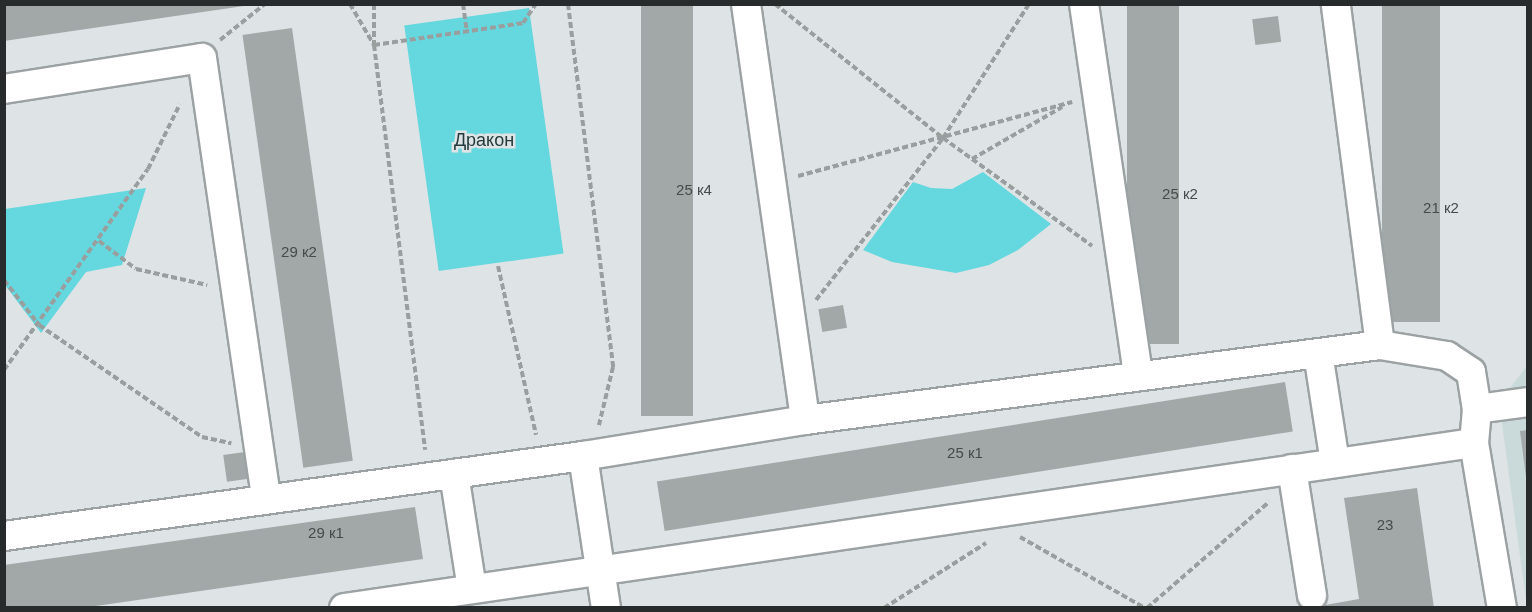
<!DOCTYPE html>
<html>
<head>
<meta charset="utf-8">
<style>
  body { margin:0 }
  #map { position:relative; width:1532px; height:612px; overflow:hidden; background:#dee4e5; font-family:Arial,sans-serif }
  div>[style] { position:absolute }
  .built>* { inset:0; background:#cad9da }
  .green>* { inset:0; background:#65d7de; transform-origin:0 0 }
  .building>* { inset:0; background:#a2a8a8; transform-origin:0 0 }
  .path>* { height:4px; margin-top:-2px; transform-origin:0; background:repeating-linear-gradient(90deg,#999e9e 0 6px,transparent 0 9px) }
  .roads { filter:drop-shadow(2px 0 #9ca2a3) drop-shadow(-2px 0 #9ca2a3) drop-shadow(0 2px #9ca2a3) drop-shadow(0 -2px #9ca2a3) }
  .minor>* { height:28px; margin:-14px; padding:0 14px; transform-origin:14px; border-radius:14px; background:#fff }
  span { translate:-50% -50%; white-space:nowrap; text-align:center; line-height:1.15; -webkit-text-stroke:5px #dee4e5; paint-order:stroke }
  .number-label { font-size:15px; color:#464a4a }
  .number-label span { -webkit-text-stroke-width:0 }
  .park-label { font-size:18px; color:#243b3d }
  .frame { position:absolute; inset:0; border:6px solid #282b2b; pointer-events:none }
</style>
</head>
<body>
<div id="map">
  <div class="built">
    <div style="clip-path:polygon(1527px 366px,1527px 607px,1499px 402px)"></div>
  </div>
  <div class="green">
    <div style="left:529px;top:8px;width:248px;height:126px;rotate:82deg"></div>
    <div style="clip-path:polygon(983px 172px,1051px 224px,1018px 250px,989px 265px,956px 273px,892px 262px,863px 250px,913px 182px,931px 188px,952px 189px)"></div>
    <div style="clip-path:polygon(146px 188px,122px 265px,86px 272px,41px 333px,5px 285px,5px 209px)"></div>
  </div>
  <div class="building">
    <div style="clip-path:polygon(4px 4px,244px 4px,244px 6px,4px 41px)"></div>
    <div style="left:641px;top:4px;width:52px;height:412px"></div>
    <div style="left:1127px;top:4px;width:52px;height:340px"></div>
    <div style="left:1382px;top:4px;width:58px;height:318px"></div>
    <div style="left:1278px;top:16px;width:26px;height:26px;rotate:83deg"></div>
    <div style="left:292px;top:28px;width:437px;height:50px;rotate:82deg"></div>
    <div style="left:843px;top:305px;width:23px;height:25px;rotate:80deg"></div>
    <div style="left:1285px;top:382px;width:50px;height:636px;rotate:81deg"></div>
    <div style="clip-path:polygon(1528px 430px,1528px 477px,1526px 477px,1520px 431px)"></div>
    <div style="left:245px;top:452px;width:27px;height:22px;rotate:82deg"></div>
    <div style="clip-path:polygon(1417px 488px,1434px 608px,1308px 608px,1359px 599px,1344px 498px)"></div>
    <div style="clip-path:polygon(415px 507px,423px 559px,82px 608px,4px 608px,4px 565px)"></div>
  </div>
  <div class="path">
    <div style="left:350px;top:4px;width:48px;rotate:59.7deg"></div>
    <div style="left:374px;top:45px;width:408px;rotate:82.8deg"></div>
    <div style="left:374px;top:4px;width:41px;rotate:90deg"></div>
    <div style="left:374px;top:45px;width:151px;rotate:-8.4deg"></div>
    <div style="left:523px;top:23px;width:23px;rotate:-56deg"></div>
    <div style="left:463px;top:4px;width:28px;rotate:82deg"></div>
    <div style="left:568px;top:4px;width:366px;rotate:82.9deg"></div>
    <div style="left:613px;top:367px;width:60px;rotate:103.6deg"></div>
    <div style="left:775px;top:4px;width:215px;rotate:38.6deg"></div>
    <div style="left:943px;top:138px;width:184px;rotate:35.9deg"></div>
    <div style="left:220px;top:40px;width:58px;rotate:-38.7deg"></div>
    <div style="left:972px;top:159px;width:104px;rotate:-30deg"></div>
    <div style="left:798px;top:176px;width:284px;rotate:-15.1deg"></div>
    <div style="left:99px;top:241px;width:46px;rotate:37.1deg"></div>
    <div style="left:136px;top:269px;width:73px;rotate:12.7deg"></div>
    <div style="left:498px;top:266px;width:173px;rotate:77.3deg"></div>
    <div style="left:4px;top:280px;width:57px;rotate:52.1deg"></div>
    <div style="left:39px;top:325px;width:198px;rotate:34.5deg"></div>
    <div style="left:202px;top:437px;width:30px;rotate:12deg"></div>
    <div style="left:816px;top:300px;width:206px;rotate:-51.9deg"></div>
    <div style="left:943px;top:138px;width:159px;rotate:-57.3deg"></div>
    <div style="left:4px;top:370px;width:247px;rotate:-54.4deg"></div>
    <div style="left:148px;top:169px;width:72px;rotate:-63.8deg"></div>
    <div style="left:1020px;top:537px;width:144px;rotate:29.6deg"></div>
    <div style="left:884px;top:608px;width:121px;rotate:-32.5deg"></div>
    <div style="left:1147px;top:608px;width:162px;rotate:-41deg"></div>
  </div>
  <div class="roads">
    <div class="minor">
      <div style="left:746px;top:4px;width:420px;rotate:81.9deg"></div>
      <div style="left:1084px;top:4px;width:375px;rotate:81.7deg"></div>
      <div style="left:4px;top:89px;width:200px;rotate:-8.9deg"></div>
      <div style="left:202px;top:58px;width:445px;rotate:81.7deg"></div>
      <div style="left:1380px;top:345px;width:68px;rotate:9.3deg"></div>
      <div style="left:1447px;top:356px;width:29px;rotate:34deg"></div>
      <div style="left:1471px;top:372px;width:37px;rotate:81deg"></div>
      <div style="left:1477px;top:409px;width:34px;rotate:95deg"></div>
      <div style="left:1318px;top:353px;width:111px;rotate:81.2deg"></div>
      <div style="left:1477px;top:409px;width:51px;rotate:-7.8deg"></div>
      <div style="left:583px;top:456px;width:154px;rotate:81.4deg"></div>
      <div style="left:1292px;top:469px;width:128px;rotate:81deg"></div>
      <div style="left:454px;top:474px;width:116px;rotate:81.1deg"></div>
      <div style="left:4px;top:536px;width:585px;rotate:-7.87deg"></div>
      <div style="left:583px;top:456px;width:225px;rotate:-9.2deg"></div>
      <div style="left:805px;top:420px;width:580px;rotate:-7.43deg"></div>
      <div style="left:1380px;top:345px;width:344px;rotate:-97.4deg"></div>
      <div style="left:344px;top:608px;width:1142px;rotate:-8.31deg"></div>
      <div style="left:1474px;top:443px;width:167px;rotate:80.4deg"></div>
    </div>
  </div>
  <div class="number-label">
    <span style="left:694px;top:190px">25 к4</span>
    <span style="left:1180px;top:194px">25 к2</span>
    <span style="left:1441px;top:208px">21 к2</span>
    <span style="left:299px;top:252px">29 к2</span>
    <span style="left:965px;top:453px">25 к1</span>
    <span style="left:1385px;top:525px">23</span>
    <span style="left:326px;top:533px">29 к1</span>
  </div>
  <div class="park-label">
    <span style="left:484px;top:140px">Дракон</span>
  </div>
  <div class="frame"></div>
</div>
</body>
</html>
